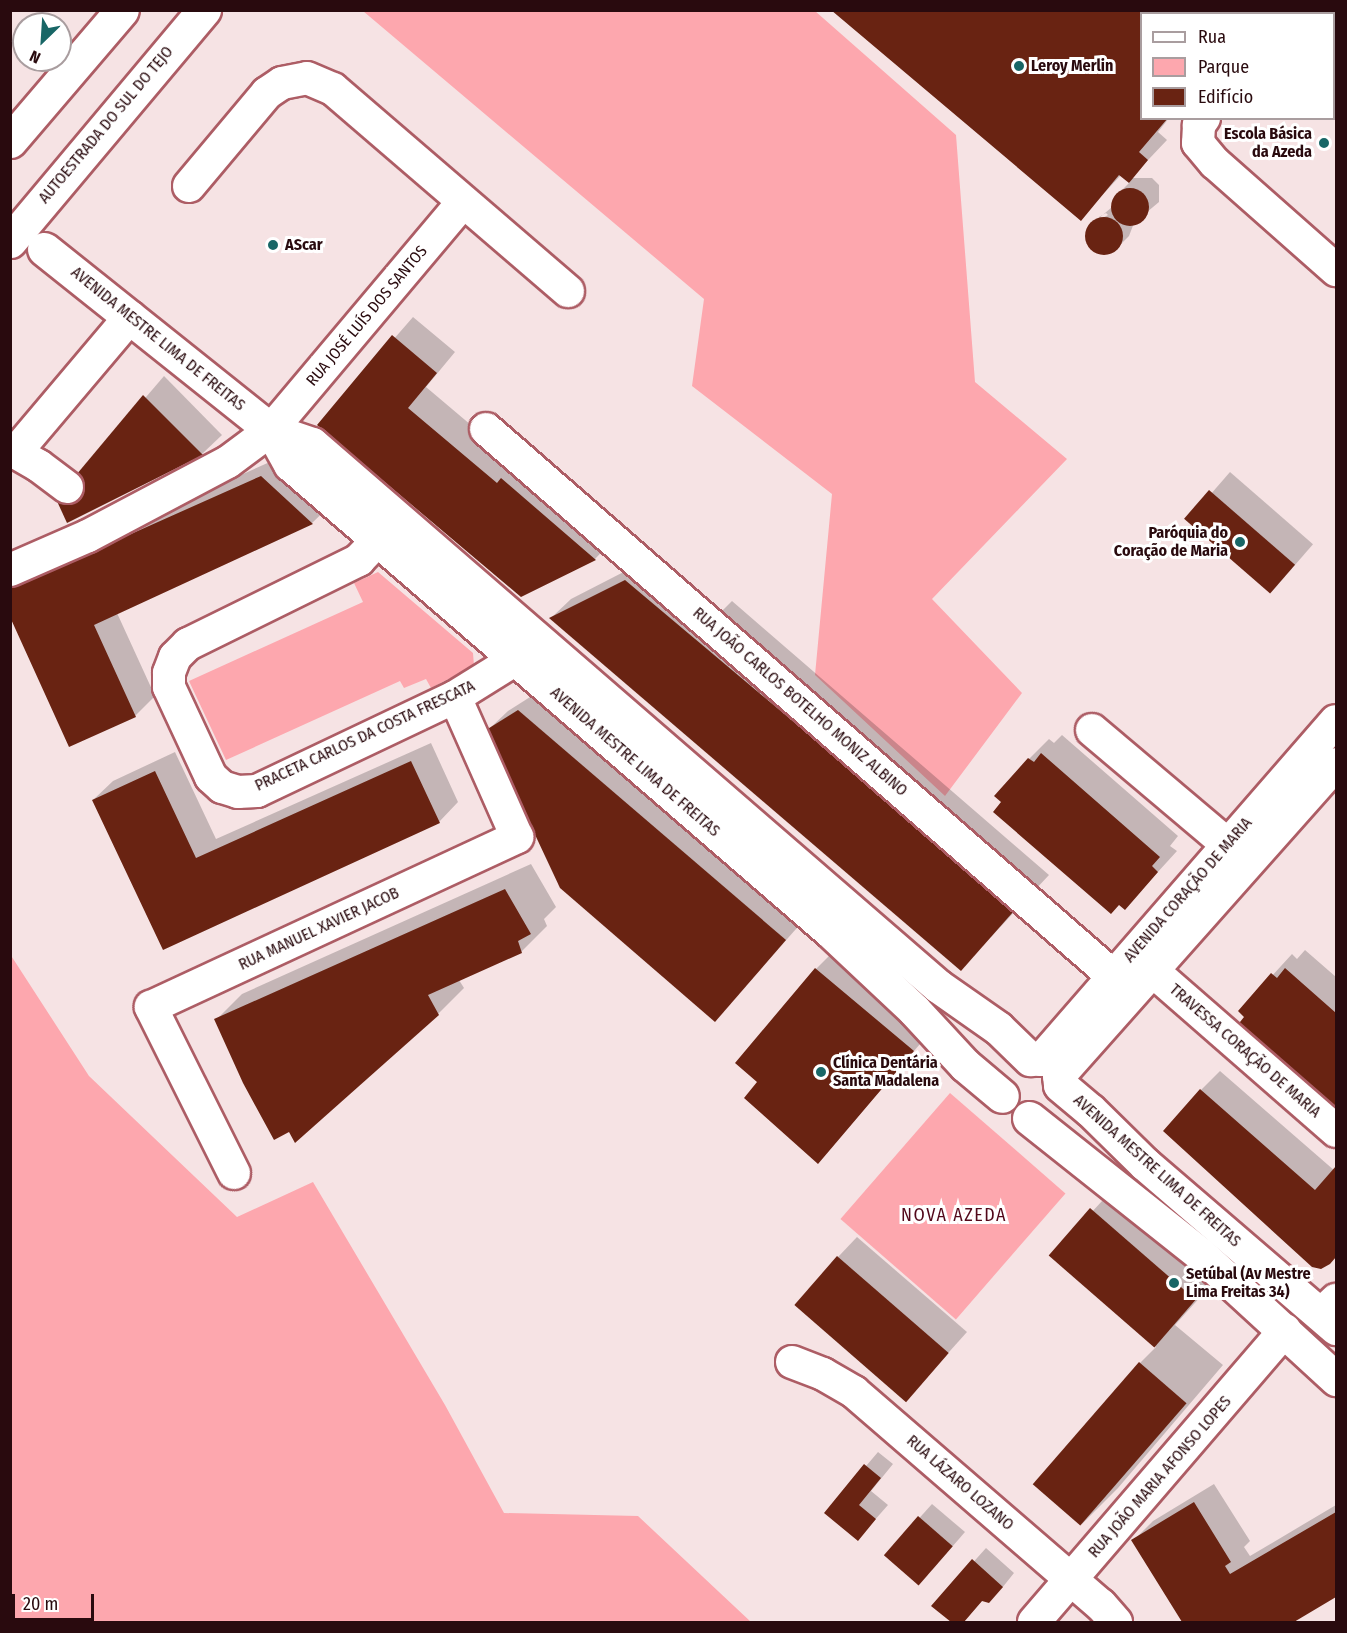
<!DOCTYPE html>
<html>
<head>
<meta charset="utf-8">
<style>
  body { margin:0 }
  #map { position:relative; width:1347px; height:1633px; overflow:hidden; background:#f6e3e4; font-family:"Fira Sans Condensed",sans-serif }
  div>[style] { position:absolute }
  .green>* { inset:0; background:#fda7ae; transform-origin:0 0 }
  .shadow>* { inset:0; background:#0003; transform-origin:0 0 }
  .building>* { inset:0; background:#692312; transform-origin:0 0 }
  .round { border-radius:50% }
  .minor-tunnel>* { height:32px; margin-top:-16px; transform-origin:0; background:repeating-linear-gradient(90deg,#d7c2c4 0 32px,transparent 0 48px) }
  .roads { filter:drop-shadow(2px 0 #ad5d65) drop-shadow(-2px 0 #ad5d65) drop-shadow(0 2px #ad5d65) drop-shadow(0 -2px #ad5d65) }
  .minor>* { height:32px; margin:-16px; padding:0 16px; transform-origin:16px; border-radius:16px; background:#fff }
  .major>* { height:33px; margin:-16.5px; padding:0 16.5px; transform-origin:16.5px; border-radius:16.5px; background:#fff }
  .highway>* { height:33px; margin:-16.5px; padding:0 16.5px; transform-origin:16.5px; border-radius:16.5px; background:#fff }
  .dots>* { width:16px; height:16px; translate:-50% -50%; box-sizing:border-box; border:3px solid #fff; border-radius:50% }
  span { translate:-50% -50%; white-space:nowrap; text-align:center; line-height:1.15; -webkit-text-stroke:6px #fff; paint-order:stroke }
  .poi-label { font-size:16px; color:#290a0e; font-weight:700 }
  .left { translate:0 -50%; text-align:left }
  .right { translate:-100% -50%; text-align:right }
  .street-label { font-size:16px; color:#290a0e }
  .neighbourhood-label { font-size:18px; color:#52081a; letter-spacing:1.5px }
  .frame { position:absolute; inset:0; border:12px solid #290a0e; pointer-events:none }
  .legend { position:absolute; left:1140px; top:12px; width:195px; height:108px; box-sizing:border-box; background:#fff; border:2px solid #a99d9f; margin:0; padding:8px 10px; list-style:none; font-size:18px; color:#290a0e }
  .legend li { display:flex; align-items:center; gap:12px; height:30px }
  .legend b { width:30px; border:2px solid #a99d9f }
  .north { position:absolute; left:12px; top:12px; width:60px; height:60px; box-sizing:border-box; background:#fff; border:2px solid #a99d9f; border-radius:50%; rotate:205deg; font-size:16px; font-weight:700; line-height:24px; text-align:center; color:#290a0e }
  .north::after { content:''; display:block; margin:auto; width:21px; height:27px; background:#186666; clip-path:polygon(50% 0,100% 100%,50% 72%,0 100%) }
  .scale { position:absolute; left:12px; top:1594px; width:82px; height:27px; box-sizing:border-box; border:3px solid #290a0e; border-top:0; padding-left:8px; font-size:18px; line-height:21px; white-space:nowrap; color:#290a0e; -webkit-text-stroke:4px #fff; paint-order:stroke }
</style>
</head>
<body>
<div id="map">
  <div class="green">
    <div style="clip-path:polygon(363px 11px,815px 11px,956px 135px,975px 382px,1067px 459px,932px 599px,1022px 693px,945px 796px,815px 675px,832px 494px,692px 386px,704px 299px)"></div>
    <div style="clip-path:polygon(378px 572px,473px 653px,474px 666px,431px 688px,426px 679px,404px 688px,400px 681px,226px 760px,189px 681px,363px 602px,354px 583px)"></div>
    <div style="clip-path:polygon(10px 954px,89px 1076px,237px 1217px,313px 1182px,445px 1405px,504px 1513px,638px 1516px,751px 1622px,11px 1622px)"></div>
    <div style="left:950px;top:1093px;width:153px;height:167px;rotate:41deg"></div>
  </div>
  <div class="shadow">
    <div style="clip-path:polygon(evenodd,833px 10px,1250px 10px,1253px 14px,1142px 14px,1142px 118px,1169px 118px,1158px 132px,1167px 140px,1131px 178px,1152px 178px,1159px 185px,1159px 202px,1134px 223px,1129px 236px,1116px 249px,1105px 254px,1094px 251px,1086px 236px,1091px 225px,1112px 207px,1117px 195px,1130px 182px,1121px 175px,1080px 219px,833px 10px,1106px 213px,1108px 215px,1099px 220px,1099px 217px,1106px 213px)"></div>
    <div style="clip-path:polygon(413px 317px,455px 352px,426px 387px,517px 464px,614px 539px,595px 559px,522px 595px,319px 425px)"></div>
    <div style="clip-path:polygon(164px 376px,222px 435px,202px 454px,68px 521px,58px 500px)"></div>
    <div style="clip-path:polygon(281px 457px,332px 504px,312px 523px,117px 613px,155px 696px,135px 716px,10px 613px,10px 584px,21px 573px)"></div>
    <div style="left:1230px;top:472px;width:110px;height:64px;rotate:41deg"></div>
    <div style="clip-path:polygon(645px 561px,710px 623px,732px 601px,1049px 875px,961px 969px,551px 618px,571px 599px)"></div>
    <div style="clip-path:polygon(538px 692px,804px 920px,715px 1020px,488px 730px,508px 711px)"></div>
    <div style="clip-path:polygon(1062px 735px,1178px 836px,1170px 846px,1177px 851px,1125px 908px,1029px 759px,1049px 739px,1054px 743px)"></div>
    <div style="clip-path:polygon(431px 743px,458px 802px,439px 822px,164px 948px,93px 800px,113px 781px,175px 752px,216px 839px)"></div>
    <div style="clip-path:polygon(531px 864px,556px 907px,544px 919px,547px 926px,521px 952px,459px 980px,464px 988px,438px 1014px,216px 1020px,242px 994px)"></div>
    <div style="clip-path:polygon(1305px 950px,1336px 977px,1336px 1112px,1240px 1011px,1292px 954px,1297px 959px)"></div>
    <div style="clip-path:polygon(829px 956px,926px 1037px,830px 1149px,760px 1082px,816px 969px)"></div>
    <div style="clip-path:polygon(1220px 1071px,1335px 1171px,1336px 1169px,1336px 1255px,1329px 1262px,1201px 1090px)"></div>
    <div style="clip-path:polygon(1128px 1173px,1232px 1262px,1175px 1325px,1223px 1365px,1118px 1488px,1081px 1525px,1140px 1363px,1156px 1347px,1051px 1256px)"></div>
    <div style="clip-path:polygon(857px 1237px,967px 1332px,906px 1400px,838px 1257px)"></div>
    <div style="clip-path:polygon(878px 1452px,893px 1464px,871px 1491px,888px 1505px,858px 1539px,826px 1513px)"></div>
    <div style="clip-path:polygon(1214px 1484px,1250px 1541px,1244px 1547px,1250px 1556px,1336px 1505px,1336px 1596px,1292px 1622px,1183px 1622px,1133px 1541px,1153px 1521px)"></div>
    <div style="clip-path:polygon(932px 1504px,965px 1532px,932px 1570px,886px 1555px)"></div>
    <div style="clip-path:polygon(986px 1548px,1014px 1573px,1002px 1588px,983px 1600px,963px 1622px,953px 1622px,934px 1606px)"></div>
  </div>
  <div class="building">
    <div style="clip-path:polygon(831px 10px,1207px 10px,1211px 14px,1142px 14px,1142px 118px,1168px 118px,1139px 152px,1148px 160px,1129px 183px,1119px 175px,1081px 221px)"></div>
    <div class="round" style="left:1111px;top:188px;width:38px;height:38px"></div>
    <div class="round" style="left:1085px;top:217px;width:38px;height:38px"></div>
    <div style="clip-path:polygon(392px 335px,437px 373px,408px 408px,497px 483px,501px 478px,596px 560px,521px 597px,317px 425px)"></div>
    <div style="clip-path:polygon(143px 395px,203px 455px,67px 523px,56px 499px)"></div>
    <div style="clip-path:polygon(261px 476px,313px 524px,94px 625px,136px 717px,69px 747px,10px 617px,10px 588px)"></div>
    <div style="left:1209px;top:490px;width:114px;height:38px;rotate:41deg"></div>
    <div style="clip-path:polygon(625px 580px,802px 729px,1013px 912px,961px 971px,549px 618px)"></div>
    <div style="clip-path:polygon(518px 710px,786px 940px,715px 1022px,560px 888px,486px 730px)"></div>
    <div style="clip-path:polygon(1041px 753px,1160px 857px,1152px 866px,1158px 872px,1125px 910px,1119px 905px,1111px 914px,993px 812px,1001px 802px,994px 796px,1028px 758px,1034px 762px)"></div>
    <div style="clip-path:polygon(411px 761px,440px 823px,163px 950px,92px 800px,155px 771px,196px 858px)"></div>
    <div style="clip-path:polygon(505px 889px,531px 934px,518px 941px,522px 953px,428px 995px,439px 1015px,295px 1143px,289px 1132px,274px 1140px,243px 1083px,214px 1019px)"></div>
    <div style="clip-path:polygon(815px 968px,914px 1051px,818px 1164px,744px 1098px,757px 1082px,735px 1063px)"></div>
    <div style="clip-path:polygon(1285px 968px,1336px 1013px,1336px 1114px,1236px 1027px,1244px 1017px,1238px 1011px,1271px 973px,1277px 978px)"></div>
    <div style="clip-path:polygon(1200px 1089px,1315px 1190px,1336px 1166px,1336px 1257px,1330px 1264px,1321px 1269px,1312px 1267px,1163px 1131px)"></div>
    <div style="left:1090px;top:1208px;width:140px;height:63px;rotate:41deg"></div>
    <div style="left:837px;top:1256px;width:148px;height:65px;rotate:41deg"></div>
    <div style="left:1139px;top:1362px;width:63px;height:162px;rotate:41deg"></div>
    <div style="clip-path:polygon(864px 1464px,881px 1478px,859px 1505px,876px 1519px,858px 1541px,824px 1513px)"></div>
    <div style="clip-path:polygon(1194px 1502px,1231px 1562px,1225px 1566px,1230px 1574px,1336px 1512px,1336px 1597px,1294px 1622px,1182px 1622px,1131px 1540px)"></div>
    <div style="left:918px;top:1516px;width:46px;height:52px;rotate:41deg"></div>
    <div style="clip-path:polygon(972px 1559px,1003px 1587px,989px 1603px,982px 1601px,964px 1622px,951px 1622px,931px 1606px)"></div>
  </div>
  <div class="minor-tunnel">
    <div style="left:1293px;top:14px;width:4px;rotate:-63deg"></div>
  </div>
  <div class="roads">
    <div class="minor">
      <div style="left:1204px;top:118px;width:9px;rotate:126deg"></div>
      <div style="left:1199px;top:125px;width:18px;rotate:93deg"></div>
      <div style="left:1198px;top:143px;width:26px;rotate:50deg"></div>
      <div style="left:1215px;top:163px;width:162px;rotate:41.5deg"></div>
      <div style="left:189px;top:186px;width:121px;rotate:-50deg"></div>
      <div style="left:267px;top:93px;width:18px;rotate:-34deg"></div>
      <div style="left:282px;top:83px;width:25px;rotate:-11deg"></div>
      <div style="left:307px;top:78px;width:28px;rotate:23deg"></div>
      <div style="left:333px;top:89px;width:310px;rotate:40.7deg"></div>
      <div style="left:486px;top:429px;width:832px;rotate:41.1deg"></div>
      <div style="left:13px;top:451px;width:30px;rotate:30deg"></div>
      <div style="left:39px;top:466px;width:35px;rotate:37deg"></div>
      <div style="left:10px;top:453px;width:13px;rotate:-32deg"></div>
      <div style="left:21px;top:446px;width:169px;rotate:-49.8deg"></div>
      <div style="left:378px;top:540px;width:28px;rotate:134deg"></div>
      <div style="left:359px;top:560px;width:191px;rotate:153.8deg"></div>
      <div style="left:188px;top:644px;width:18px;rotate:135deg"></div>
      <div style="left:175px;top:657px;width:17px;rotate:111deg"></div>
      <div style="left:169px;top:673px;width:14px;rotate:90deg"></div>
      <div style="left:169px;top:687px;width:99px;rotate:65deg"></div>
      <div style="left:211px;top:777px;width:15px;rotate:42deg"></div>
      <div style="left:222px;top:787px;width:17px;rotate:17deg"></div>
      <div style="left:238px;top:792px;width:19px;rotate:-3deg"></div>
      <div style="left:257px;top:791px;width:219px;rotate:-25.4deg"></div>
      <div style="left:455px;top:697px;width:72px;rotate:-31.9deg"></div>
      <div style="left:10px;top:570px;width:85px;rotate:-23.6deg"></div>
      <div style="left:88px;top:536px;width:158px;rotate:-27.9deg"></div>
      <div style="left:228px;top:462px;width:54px;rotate:-36.7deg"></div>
      <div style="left:271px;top:430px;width:297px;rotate:-49.9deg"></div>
      <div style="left:1092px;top:730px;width:178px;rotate:40.2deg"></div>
      <div style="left:1154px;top:972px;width:242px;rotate:41.1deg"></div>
      <div style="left:1030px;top:1059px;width:11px;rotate:5deg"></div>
      <div style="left:1041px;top:1060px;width:449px;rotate:-49deg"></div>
      <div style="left:1060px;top:1085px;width:9px;rotate:-96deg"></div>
      <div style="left:1059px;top:1076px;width:417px;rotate:-48.4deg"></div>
      <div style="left:234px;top:1173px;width:186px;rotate:-116.6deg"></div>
      <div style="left:151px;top:1007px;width:404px;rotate:-24.9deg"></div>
      <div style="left:517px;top:837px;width:153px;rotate:-113.9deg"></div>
      <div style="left:1321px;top:1314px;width:21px;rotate:-43deg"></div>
      <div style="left:792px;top:1362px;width:33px;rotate:21deg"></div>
      <div style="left:823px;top:1374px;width:36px;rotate:30deg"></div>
      <div style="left:854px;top:1392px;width:326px;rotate:40.8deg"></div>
      <div style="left:1101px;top:1605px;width:23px;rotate:49deg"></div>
      <div style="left:1034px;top:1622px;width:385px;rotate:-49.3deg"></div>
    </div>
    <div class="major">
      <div style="left:44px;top:249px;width:290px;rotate:38.6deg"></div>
      <div style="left:271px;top:430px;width:43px;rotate:18.9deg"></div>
      <div style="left:312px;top:444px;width:828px;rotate:40.89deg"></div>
      <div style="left:938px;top:986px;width:73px;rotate:35deg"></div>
      <div style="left:998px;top:1028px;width:45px;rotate:44.1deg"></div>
      <div style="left:271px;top:430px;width:39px;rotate:61deg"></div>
      <div style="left:290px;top:464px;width:714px;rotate:40.85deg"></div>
      <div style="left:830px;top:931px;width:115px;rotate:43.2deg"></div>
      <div style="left:914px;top:1010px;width:75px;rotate:47.2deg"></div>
      <div style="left:965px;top:1065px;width:48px;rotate:40deg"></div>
      <div style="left:1060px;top:1085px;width:39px;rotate:40deg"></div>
      <div style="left:1090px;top:1110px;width:77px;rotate:44.5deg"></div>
      <div style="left:1145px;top:1164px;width:252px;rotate:40.7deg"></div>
      <div style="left:1029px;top:1118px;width:218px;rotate:38.5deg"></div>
      <div style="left:1200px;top:1254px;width:185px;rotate:42.6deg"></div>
    </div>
    <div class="highway">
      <div style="left:10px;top:141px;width:172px;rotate:-49.5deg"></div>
      <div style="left:10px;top:241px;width:302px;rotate:-50deg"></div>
    </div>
  </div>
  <div class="dots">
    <div style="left:1019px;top:66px;background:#186666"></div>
    <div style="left:1324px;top:143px;background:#186666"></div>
    <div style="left:273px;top:245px;background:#186666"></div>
    <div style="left:1240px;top:542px;background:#186666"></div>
    <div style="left:821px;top:1072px;background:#186666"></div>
    <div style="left:1174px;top:1283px;background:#186666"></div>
  </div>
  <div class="poi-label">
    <span class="left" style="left:1031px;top:66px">Leroy Merlin</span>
    <span class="right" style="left:1312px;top:143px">Escola Básica<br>da Azeda</span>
    <span class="left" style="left:285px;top:245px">AScar</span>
    <span class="right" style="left:1228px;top:542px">Paróquia do<br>Coração de Maria</span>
    <span class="left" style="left:833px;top:1072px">Clínica Dentária<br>Santa Madalena</span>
    <span class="left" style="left:1186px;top:1283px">Setúbal (Av Mestre<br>Lima Freitas 34)</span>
  </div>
  <div class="street-label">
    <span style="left:106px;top:125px;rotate:-50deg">AUTOESTRADA DO SUL DO TEJO</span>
    <span style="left:367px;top:316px;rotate:-50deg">RUA JOSÉ LUÍS DOS SANTOS</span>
    <span style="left:158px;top:339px;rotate:39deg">AVENIDA MESTRE LIMA DE FREITAS</span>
    <span style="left:800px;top:702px;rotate:41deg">RUA JOÃO CARLOS BOTELHO MONIZ ALBINO</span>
    <span style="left:365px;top:736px;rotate:-25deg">PRACETA CARLOS DA COSTA FRESCATA</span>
    <span style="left:635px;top:762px;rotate:41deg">AVENIDA MESTRE LIMA DE FREITAS</span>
    <span style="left:1188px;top:890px;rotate:-49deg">AVENIDA CORAÇÃO DE MARIA</span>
    <span style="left:319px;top:929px;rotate:-25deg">RUA MANUEL XAVIER JACOB</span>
    <span style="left:1245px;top:1051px;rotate:41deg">TRAVESSA CORAÇÃO DE MARIA</span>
    <span style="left:1157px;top:1171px;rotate:42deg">AVENIDA MESTRE LIMA DE FREITAS</span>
    <span style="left:1160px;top:1477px;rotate:-49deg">RUA JOÃO MARIA AFONSO LOPES</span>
    <span style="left:960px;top:1483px;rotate:41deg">RUA LÁZARO LOZANO</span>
  </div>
  <div class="neighbourhood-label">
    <span style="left:954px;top:1215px">NOVA AZEDA</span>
  </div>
  <div class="frame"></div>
  <ul class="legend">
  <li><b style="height:8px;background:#fff"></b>Rua</li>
  <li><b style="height:16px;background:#fda7ae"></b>Parque</li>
  <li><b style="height:16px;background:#692312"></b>Edifício</li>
  </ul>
  <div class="north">N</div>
  <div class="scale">20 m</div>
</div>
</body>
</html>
